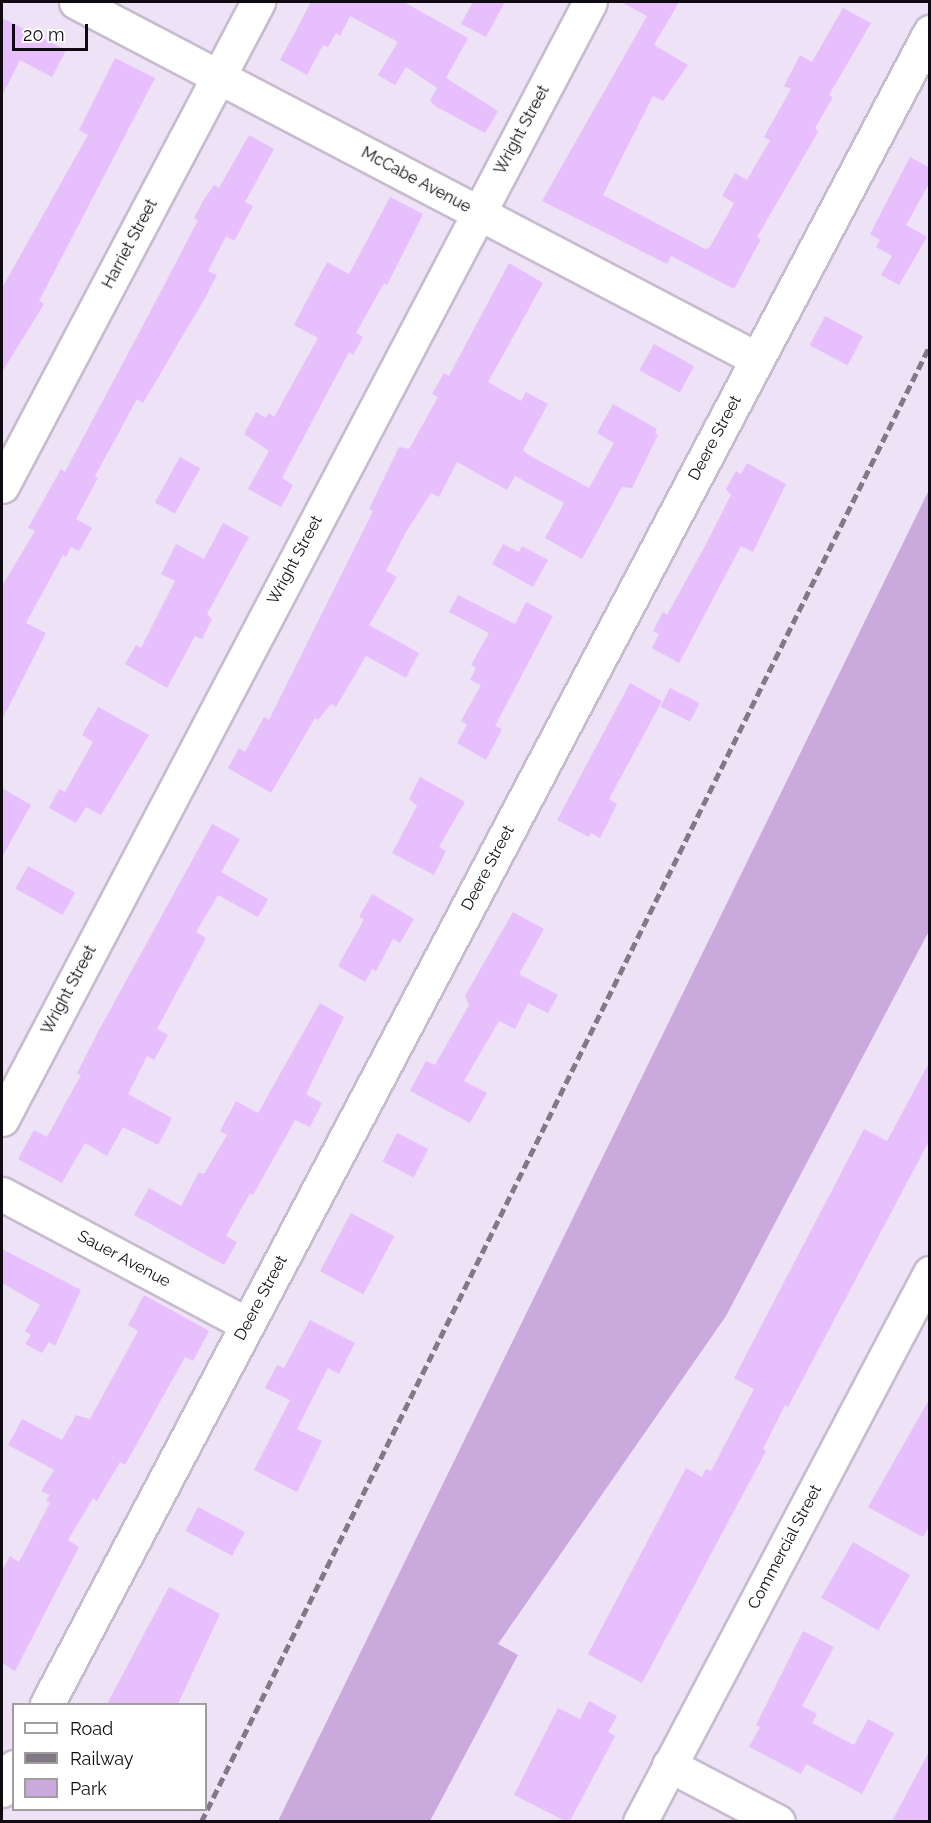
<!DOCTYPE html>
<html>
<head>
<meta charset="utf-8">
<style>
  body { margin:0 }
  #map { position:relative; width:931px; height:1823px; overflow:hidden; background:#eee2f6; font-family:Raleway,sans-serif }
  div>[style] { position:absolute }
  .green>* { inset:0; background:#caa9dd }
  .building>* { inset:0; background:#e6bffc; transform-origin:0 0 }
  .roads { filter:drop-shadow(2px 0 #c7bbce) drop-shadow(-2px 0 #c7bbce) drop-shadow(0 2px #c7bbce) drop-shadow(0 -2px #c7bbce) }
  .minor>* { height:33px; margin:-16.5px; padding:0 16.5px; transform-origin:16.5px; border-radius:16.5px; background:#fff }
  .rail>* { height:4.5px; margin-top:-2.25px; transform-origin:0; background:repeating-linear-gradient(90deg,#817986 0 9px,transparent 0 13.5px) }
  span { translate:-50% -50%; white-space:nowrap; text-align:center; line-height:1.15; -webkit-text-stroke:4.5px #fff; paint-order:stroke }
  .street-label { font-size:16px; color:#100b12 }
  .frame { position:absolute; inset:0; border:3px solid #100b12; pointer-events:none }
  .legend { position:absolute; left:12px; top:1703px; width:195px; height:108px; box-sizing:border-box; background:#fff; border:2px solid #9f9da0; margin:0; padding:8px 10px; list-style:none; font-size:18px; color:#100b12 }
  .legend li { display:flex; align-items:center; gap:12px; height:30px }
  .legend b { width:30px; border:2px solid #9f9da0 }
  .scale { position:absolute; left:12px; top:24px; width:76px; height:27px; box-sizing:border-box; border:3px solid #100b12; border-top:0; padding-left:8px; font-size:18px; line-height:21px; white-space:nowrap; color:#100b12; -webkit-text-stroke:4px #fff; paint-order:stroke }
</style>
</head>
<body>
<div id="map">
  <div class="green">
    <div style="clip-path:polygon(929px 490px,929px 931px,726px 1316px,498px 1644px,518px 1655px,430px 1821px,278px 1821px)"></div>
  </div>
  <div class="building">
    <div style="clip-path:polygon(311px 2px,404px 2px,468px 38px,446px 78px,498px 111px,485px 133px,435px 106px,430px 101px,437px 88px,406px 67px,395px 85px,378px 75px,398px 42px,350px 16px,340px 36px,336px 33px,328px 47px,323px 45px,307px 75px,280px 60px)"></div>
    <div style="clip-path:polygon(473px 2px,505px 2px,486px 37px,461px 24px)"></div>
    <div style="clip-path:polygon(621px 2px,679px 2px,654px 45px,688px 65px,663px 101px,653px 96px,603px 195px,705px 249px,710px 247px,734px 203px,722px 196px,735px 173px,747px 180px,770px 140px,764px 137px,791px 89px,784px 86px,800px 55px,812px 62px,843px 8px,871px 23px,829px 95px,833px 97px,815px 128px,818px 132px,757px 237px,761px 239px,734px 289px,671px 256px,667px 264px,542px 201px,647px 16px)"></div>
    <div style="clip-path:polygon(2px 18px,66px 50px,52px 77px,20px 60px,2px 96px)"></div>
    <div style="clip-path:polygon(115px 58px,155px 78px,39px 301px,44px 304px,2px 372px,2px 288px,88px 135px,79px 130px)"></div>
    <div style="clip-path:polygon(249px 135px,274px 149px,245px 202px,253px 206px,234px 241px,226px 236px,208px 271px,217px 275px,205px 298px,143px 403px,137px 399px,95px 476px,98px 478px,76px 519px,92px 528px,79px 551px,71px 547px,66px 557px,63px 555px,26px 623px,46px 633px,2px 720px,2px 586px,35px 531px,28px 528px,61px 469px,65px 472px,159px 295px,195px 226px,198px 220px,194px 218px,203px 201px,214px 185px,219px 188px)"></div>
    <div style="clip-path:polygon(910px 157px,930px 168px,930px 182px,906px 225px,927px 237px,899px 285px,881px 275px,892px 256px,876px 247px,880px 240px,870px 234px)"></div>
    <div style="clip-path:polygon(390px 197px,423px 214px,387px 285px,384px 283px,356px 333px,363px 337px,353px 355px,349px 352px,282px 478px,293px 485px,281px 507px,248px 489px,269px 451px,244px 434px,256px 412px,266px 418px,269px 413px,274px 417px,318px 338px,294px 325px,327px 262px,349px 274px)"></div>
    <div style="clip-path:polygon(509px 263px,543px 283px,488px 382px,521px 401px,526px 392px,548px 404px,523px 450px,527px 454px,589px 488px,614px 443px,597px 433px,613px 404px,657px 429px,655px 433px,658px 435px,632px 488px,622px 487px,582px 559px,545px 538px,564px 503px,515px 476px,507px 490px,457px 462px,439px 497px,431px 493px,406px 532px,386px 571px,397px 577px,369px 625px,419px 653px,406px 678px,366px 656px,336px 707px,331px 704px,318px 720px,315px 718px,271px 793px,228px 768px,239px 748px,245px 752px,264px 717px,269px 720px,373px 511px,369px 509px,399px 447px,409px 449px,438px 397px,432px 394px,444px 373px,449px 376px)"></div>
    <div style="left:825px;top:316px;width:43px;height:33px;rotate:28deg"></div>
    <div style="left:654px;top:344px;width:46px;height:30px;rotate:29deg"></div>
    <div style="left:180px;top:457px;width:23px;height:52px;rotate:29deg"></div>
    <div style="clip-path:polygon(747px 463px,786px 484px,753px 552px,741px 546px,679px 663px,652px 648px,659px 634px,653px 631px,663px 612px,667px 615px,705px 546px,731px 495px,726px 489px,736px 471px,741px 474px)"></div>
    <div style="clip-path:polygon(223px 523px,249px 537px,207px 614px,212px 619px,202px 639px,195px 636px,167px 688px,125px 664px,136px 645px,141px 648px,175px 581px,161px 574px,176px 544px,204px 559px)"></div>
    <div style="clip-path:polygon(503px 544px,519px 552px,522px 546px,548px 560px,533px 587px,492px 564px)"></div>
    <div style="clip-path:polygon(458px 595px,515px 624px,526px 602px,553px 616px,495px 726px,502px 729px,486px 760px,457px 743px,467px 725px,461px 721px,481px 685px,470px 680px,476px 668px,471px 665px,489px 633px,449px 612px)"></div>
    <div style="clip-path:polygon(630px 683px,662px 701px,609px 799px,617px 804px,600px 838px,591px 833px,589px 837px,557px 820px)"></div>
    <div style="left:670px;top:688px;width:33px;height:21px;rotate:27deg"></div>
    <div style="clip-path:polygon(98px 707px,149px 735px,101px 815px,86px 807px,76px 823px,49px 808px,59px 789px,65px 792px,93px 742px,82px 735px)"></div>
    <div style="clip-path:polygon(420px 777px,465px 802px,439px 847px,446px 851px,434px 875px,392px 853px,417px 806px,409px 799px)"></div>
    <div style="clip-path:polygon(2px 788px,31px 805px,2px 857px)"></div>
    <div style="clip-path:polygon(212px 824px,240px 839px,221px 872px,268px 899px,258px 917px,218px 895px,196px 932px,206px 938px,157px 1029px,168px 1035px,154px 1060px,147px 1056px,128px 1094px,172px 1118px,158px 1145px,123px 1127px,107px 1156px,85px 1143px,62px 1183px,18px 1159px,34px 1130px,47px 1137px,81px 1075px,77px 1073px,99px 1030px)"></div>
    <div style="left:28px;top:866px;width:54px;height:26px;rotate:29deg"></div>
    <div style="clip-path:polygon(372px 894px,414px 919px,400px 943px,393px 939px,376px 971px,372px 969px,365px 982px,338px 966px,364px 919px,359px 917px)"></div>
    <div style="clip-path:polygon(513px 912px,544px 929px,519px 974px,558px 995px,548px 1013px,528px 1003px,515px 1029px,499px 1021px,464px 1081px,487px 1093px,470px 1123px,410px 1091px,426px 1061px,435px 1065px,469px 1005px,465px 996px)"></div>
    <div style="clip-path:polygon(320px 1003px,344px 1017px,306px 1094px,322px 1103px,310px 1127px,295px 1120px,253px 1195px,250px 1193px,226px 1236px,237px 1242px,224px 1265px,134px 1215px,149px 1188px,181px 1206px,199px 1172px,204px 1174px,227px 1135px,220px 1131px,236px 1101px,258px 1113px)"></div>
    <div style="clip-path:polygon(930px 1061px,930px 1139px,788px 1407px,785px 1405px,763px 1449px,766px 1451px,642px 1683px,588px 1654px,686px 1468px,702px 1477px,706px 1469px,711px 1471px,754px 1389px,734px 1378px,864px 1129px,887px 1141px)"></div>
    <div style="left:397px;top:1133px;width:35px;height:32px;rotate:27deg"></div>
    <div style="left:351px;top:1213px;width:49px;height:66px;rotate:28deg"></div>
    <div style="clip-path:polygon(2px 1249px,81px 1290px,55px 1346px,49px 1342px,42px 1353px,25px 1344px,31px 1335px,25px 1331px,40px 1305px,2px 1283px)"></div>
    <div style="clip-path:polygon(144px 1295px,209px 1331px,193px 1361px,185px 1357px,125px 1465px,120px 1462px,97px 1501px,93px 1498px,68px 1540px,79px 1547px,15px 1671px,2px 1663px,2px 1571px,10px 1556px,19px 1562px,50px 1503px,46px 1501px,50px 1495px,41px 1491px,54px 1470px,8px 1445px,22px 1419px,62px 1440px,76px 1415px,90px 1419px,138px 1331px,128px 1325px)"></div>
    <div style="clip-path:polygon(310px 1320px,355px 1343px,339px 1374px,328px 1368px,297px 1429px,322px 1441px,297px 1492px,254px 1470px,290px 1400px,265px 1388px,277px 1365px,284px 1368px)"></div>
    <div style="clip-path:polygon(930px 1398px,930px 1525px,923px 1537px,868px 1507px)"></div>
    <div style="left:198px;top:1507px;width:53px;height:27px;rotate:28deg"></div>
    <div style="left:853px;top:1542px;width:66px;height:64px;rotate:30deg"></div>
    <div style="clip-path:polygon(169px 1587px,220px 1614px,178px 1704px,107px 1704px)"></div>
    <div style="clip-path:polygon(803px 1631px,834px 1647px,802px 1706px,817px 1714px,812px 1723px,854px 1745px,868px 1719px,894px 1733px,862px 1794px,806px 1764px,801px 1774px,749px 1747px,760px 1727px,756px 1725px)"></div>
    <div style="clip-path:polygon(589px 1701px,617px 1716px,608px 1732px,615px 1736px,570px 1821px,565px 1821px,514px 1795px,558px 1708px,580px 1719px)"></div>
    <div style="clip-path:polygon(930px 1750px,930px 1821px,892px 1821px)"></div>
  </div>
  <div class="roads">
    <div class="minor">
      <div style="left:76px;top:2px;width:769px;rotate:27.66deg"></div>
      <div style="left:2px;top:486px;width:548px;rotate:-62.12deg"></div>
      <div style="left:2px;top:1119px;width:1262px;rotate:-62.24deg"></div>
      <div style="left:2px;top:1194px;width:277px;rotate:28deg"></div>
      <div style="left:47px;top:1704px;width:1891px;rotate:-62.16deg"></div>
      <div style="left:669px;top:1765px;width:123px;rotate:27.6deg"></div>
      <div style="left:2px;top:1790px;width:26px;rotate:-62deg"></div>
      <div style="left:640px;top:1822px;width:621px;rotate:-62.16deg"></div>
    </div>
  </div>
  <div class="rail">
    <div style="left:201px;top:1822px;width:1647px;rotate:-63.73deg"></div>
  </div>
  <div class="street-label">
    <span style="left:522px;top:130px;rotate:-62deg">Wright Street</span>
    <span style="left:416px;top:180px;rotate:28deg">McCabe Avenue</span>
    <span style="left:130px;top:244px;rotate:-62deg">Harriet Street</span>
    <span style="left:715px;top:438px;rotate:-62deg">Deere Street</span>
    <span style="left:295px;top:560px;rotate:-62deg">Wright Street</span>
    <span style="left:488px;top:868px;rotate:-62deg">Deere Street</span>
    <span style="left:69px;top:990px;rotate:-62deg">Wright Street</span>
    <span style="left:124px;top:1259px;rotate:28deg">Sauer Avenue</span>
    <span style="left:261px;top:1298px;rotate:-62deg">Deere Street</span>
    <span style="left:785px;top:1547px;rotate:-62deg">Commercial Street</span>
  </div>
  <div class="frame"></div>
  <ul class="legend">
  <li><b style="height:8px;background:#fff"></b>Road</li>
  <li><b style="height:8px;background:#817986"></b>Railway</li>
  <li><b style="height:16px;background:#caa9dd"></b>Park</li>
  </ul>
  <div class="scale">20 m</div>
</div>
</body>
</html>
